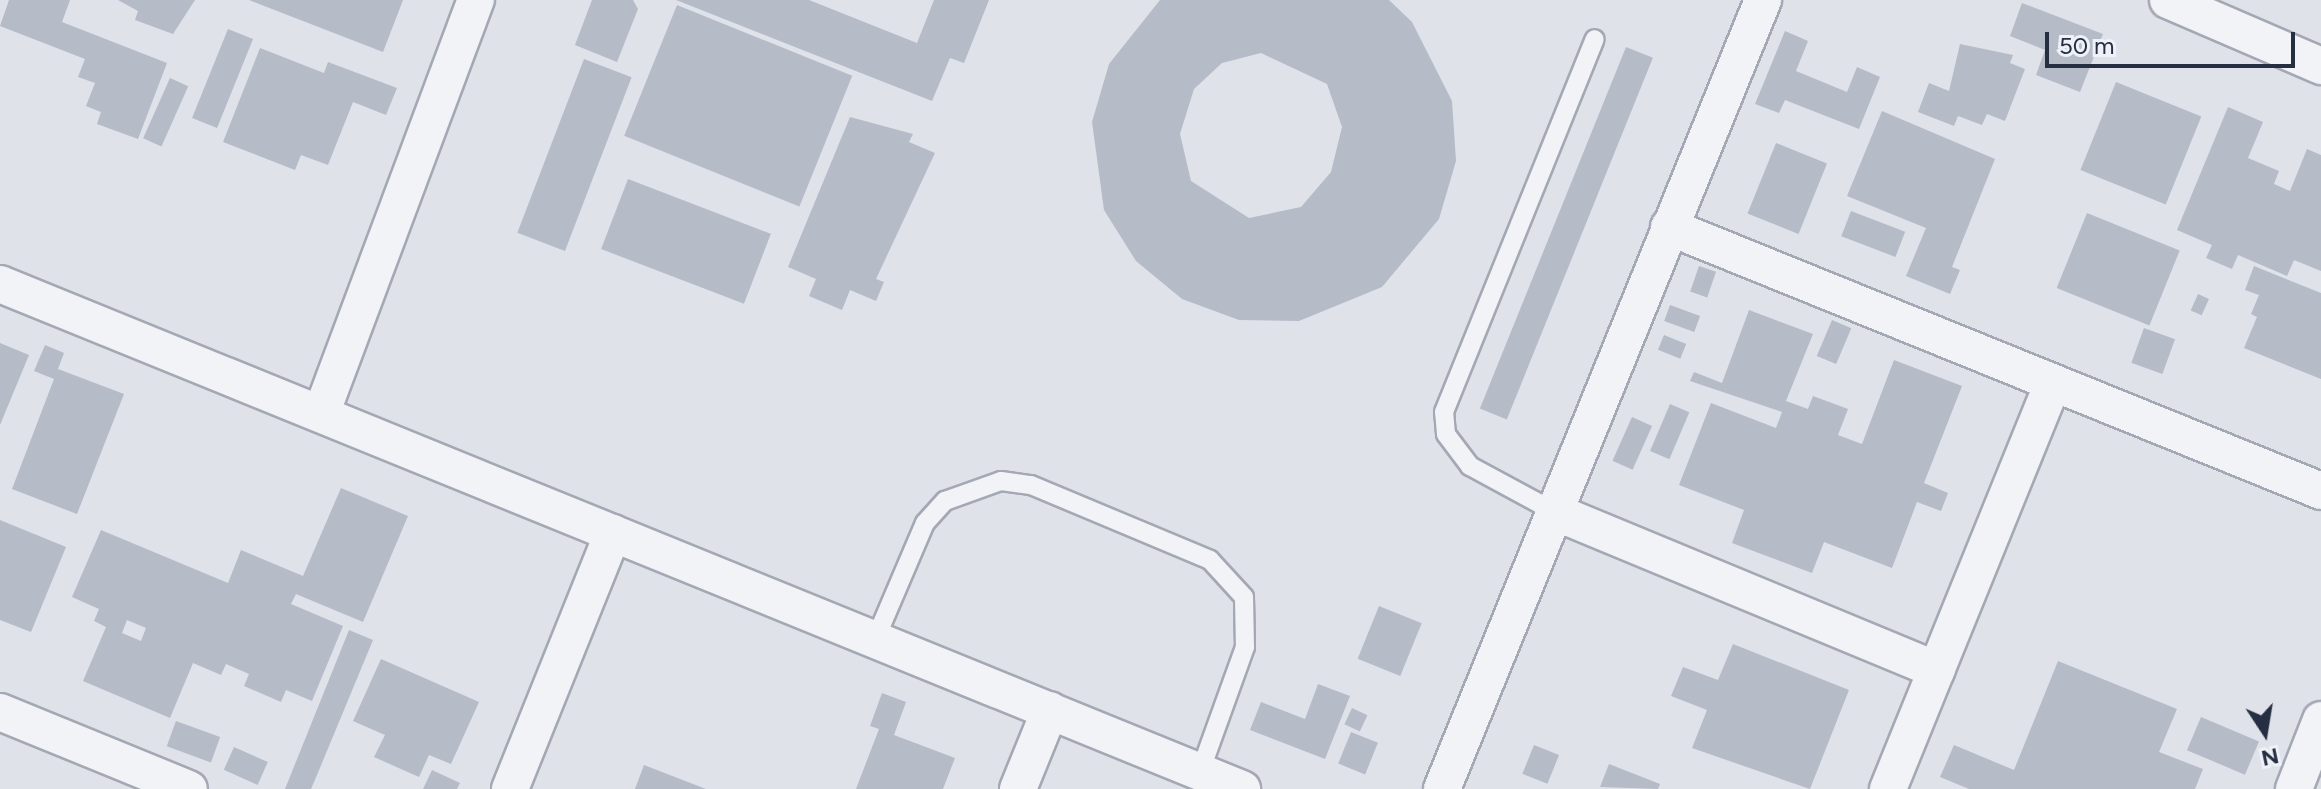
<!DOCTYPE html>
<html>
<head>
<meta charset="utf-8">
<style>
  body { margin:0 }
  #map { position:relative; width:2321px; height:789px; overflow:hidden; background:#dfe2e9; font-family:Figtree,sans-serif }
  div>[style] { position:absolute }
  .building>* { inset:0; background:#b5bbc7; transform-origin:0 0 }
  .roads { filter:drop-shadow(2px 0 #a4a8b4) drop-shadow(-2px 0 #a4a8b4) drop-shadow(0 2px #a4a8b4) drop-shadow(0 -2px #a4a8b4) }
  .lane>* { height:18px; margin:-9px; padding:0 9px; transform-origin:9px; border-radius:9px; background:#f2f3f7 }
  .street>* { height:36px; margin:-18px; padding:0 18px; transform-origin:18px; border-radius:18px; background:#f2f3f7 }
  span { translate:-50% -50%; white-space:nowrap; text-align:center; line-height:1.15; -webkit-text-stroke:8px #eef1f7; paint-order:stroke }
  .north { position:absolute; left:2225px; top:693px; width:80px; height:80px; -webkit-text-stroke:6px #eef1f7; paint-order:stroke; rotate:168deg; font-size:22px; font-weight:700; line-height:32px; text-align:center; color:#262e42 }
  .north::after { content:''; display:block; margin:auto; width:28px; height:36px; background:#262e42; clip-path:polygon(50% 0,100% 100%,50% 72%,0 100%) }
  .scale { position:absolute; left:2045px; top:32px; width:250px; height:36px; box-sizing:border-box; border:4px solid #262e42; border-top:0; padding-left:10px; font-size:24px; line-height:28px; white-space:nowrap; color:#262e42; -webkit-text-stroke:6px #eef1f7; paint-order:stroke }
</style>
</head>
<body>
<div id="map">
  <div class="building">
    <div style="clip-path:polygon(9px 0,70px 0,62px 22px,167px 63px,138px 139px,97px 124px,101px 112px,86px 106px,95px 83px,78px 77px,85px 59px,0 26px)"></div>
    <div style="clip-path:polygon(118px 0,195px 0,173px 34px,135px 20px,138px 11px)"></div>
    <div style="clip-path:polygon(249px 0,403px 0,383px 52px)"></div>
    <div style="clip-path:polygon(592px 0,633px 0,638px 9px,617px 62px,575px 45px)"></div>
    <div style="clip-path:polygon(676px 0,809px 0,917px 43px,934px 0,989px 0,964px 63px,950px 58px,932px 101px)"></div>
    <div style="clip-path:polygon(evenodd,1160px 0,1389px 0,1412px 22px,1452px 101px,1456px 161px,1439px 219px,1382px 287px,1299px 321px,1239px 320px,1182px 299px,1136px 261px,1104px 210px,1092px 122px,1109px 64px,1160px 0,1261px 53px,1327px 84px,1342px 127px,1331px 172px,1301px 207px,1249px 218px,1191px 181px,1180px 134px,1194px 89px,1222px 63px,1261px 53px)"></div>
    <div style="clip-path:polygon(2022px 3px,2103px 34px,2080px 92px,2036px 75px,2045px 50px,2010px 36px)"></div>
    <div style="left:677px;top:5px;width:189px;height:141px;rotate:22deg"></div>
    <div style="left:228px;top:29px;width:27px;height:96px;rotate:22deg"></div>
    <div style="clip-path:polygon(1785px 31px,1808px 41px,1796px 71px,1847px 92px,1857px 67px,1880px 77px,1859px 129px,1785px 100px,1779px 113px,1755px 104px)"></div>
    <div style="clip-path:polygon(1960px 44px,2013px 55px,2010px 63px,2025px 69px,2005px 121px,1987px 114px,1982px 125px,1958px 116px,1954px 126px,1918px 112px,1929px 83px,1949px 91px)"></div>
    <div style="left:1626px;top:47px;width:29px;height:390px;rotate:22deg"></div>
    <div style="clip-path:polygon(260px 48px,324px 73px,328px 62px,397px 88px,386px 115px,353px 102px,328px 165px,301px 155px,295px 170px,223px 142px)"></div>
    <div style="left:584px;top:59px;width:51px;height:186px;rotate:21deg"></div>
    <div style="left:170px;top:78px;width:20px;height:66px;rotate:24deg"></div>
    <div style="left:2116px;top:82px;width:92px;height:95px;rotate:22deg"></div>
    <div style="clip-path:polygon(2228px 107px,2263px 122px,2248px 158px,2279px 171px,2274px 184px,2290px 191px,2307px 149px,2321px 155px,2321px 271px,2294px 260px,2287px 276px,2238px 255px,2232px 269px,2206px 258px,2212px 245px,2177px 230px)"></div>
    <div style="clip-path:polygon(1882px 111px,1995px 159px,1952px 267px,1960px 270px,1950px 294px,1906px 276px,1926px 228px,1847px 196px)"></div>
    <div style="clip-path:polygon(850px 117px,913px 134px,909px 142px,935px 153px,876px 279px,884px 282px,876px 301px,850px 290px,842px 310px,809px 296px,816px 279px,788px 267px)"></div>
    <div style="left:1776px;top:143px;width:55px;height:76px;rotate:22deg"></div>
    <div style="left:628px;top:179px;width:153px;height:75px;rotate:21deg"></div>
    <div style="left:1851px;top:211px;width:58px;height:27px;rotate:21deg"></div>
    <div style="left:2087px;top:213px;width:100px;height:81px;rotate:22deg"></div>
    <div style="left:1699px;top:266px;width:18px;height:27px;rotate:19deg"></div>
    <div style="clip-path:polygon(2254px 266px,2321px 293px,2321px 379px,2244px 348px,2257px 317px,2251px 314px,2259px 295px,2245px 290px)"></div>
    <div style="left:2198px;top:294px;width:12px;height:18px;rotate:24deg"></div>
    <div style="left:1670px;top:305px;width:32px;height:17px;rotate:20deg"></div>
    <div style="clip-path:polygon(1749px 310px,1813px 334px,1786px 401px,1808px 409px,1813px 396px,1848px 409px,1838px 435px,1862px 444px,1894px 360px,1962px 386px,1924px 483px,1948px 493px,1941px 511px,1917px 502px,1892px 568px,1824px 542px,1812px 573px,1732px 543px,1744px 510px,1679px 485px,1711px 403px,1776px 428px,1782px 412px,1690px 381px,1694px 372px,1722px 383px)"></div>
    <div style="left:1832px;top:320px;width:21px;height:39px;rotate:23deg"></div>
    <div style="left:2144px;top:328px;width:33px;height:37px;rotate:20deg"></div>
    <div style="left:1664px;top:335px;width:24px;height:16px;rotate:22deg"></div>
    <div style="clip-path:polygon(0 343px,29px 355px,0 425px)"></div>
    <div style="clip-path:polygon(45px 345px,64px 353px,58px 369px,124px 394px,77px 514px,12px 489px,54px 379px,34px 371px)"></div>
    <div style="left:1670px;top:404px;width:21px;height:51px;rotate:23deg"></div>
    <div style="left:1632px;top:417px;width:22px;height:48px;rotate:24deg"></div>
    <div style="clip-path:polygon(evenodd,341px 488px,408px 516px,363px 622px,296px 594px,291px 604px,343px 626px,312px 701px,286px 690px,281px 702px,244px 686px,249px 674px,226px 664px,221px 675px,193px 663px,170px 718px,83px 681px,106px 627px,94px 621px,99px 609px,72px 597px,101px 530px,228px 583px,241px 550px,303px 576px,341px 488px,127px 620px,146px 628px,141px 641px,122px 633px,127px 620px)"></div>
    <div style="clip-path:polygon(0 520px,66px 547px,31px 632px,0 620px)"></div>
    <div style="left:1379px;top:606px;width:46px;height:57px;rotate:22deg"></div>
    <div style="clip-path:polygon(349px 630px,373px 640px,317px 775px,311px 789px,285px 789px)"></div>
    <div style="clip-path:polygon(1733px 644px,1849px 690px,1810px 789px,1692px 748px,1707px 710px,1671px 696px,1683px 667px,1718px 680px)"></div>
    <div style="clip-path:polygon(381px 659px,479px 702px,451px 764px,429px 755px,419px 777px,374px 757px,385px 735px,353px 721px)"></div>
    <div style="clip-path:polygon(2058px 661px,2177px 709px,2159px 752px,2203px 769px,2195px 789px,1969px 789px,1940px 777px,1954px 745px,2014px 770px)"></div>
    <div style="clip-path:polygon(1318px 684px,1350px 696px,1325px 759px,1250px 730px,1261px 702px,1305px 719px)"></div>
    <div style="clip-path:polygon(882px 693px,906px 702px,894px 735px,955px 758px,943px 789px,856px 789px,879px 729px,870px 726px)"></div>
    <div style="left:1352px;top:708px;width:17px;height:18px;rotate:25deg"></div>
    <div style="left:2201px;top:717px;width:63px;height:36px;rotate:23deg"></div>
    <div style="left:176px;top:721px;width:47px;height:27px;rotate:20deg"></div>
    <div style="left:1351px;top:732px;width:29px;height:34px;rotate:22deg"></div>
    <div style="left:1534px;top:745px;width:27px;height:31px;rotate:22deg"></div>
    <div style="left:234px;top:747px;width:37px;height:25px;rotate:24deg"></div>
    <div style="clip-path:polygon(1609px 764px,1660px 784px,1658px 789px,1600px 787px)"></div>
    <div style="clip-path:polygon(644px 765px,706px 789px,635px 789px)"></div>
    <div style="clip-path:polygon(432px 770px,460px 783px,457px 789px,423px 789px)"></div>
  </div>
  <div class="roads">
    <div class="lane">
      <div style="left:1555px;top:512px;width:97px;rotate:-151.6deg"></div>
      <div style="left:1470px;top:466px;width:40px;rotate:-127deg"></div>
      <div style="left:1446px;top:434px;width:22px;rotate:-95deg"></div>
      <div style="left:1444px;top:412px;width:402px;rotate:-68deg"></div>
      <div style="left:875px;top:640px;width:127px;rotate:-66.9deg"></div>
      <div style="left:925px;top:523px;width:30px;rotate:-48deg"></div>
      <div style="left:945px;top:501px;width:59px;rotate:-19.7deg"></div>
      <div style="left:1001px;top:481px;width:30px;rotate:8deg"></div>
      <div style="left:1031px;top:485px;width:194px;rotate:22.7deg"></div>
      <div style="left:1210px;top:560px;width:50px;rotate:47.4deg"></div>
      <div style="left:1244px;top:597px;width:50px;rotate:88.9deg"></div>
      <div style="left:1245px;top:647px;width:133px;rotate:109.8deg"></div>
    </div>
    <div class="street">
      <div style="left:2168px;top:0;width:167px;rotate:23.3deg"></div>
      <div style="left:1669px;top:227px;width:703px;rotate:22.04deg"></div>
      <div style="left:0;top:284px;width:1341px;rotate:22.13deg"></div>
      <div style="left:321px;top:414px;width:442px;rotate:-69.5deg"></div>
      <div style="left:1555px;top:512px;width:413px;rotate:22.5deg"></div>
      <div style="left:0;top:712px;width:204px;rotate:22.2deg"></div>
      <div style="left:510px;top:789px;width:276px;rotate:-68.1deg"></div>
      <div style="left:1018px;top:789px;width:85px;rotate:-67.9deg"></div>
      <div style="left:1442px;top:789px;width:852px;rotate:-67.86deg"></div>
      <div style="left:1888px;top:789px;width:438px;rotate:-67.9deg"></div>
      <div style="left:2294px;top:789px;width:74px;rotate:-68.6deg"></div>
    </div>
  </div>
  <div class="north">N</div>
  <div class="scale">50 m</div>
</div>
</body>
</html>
